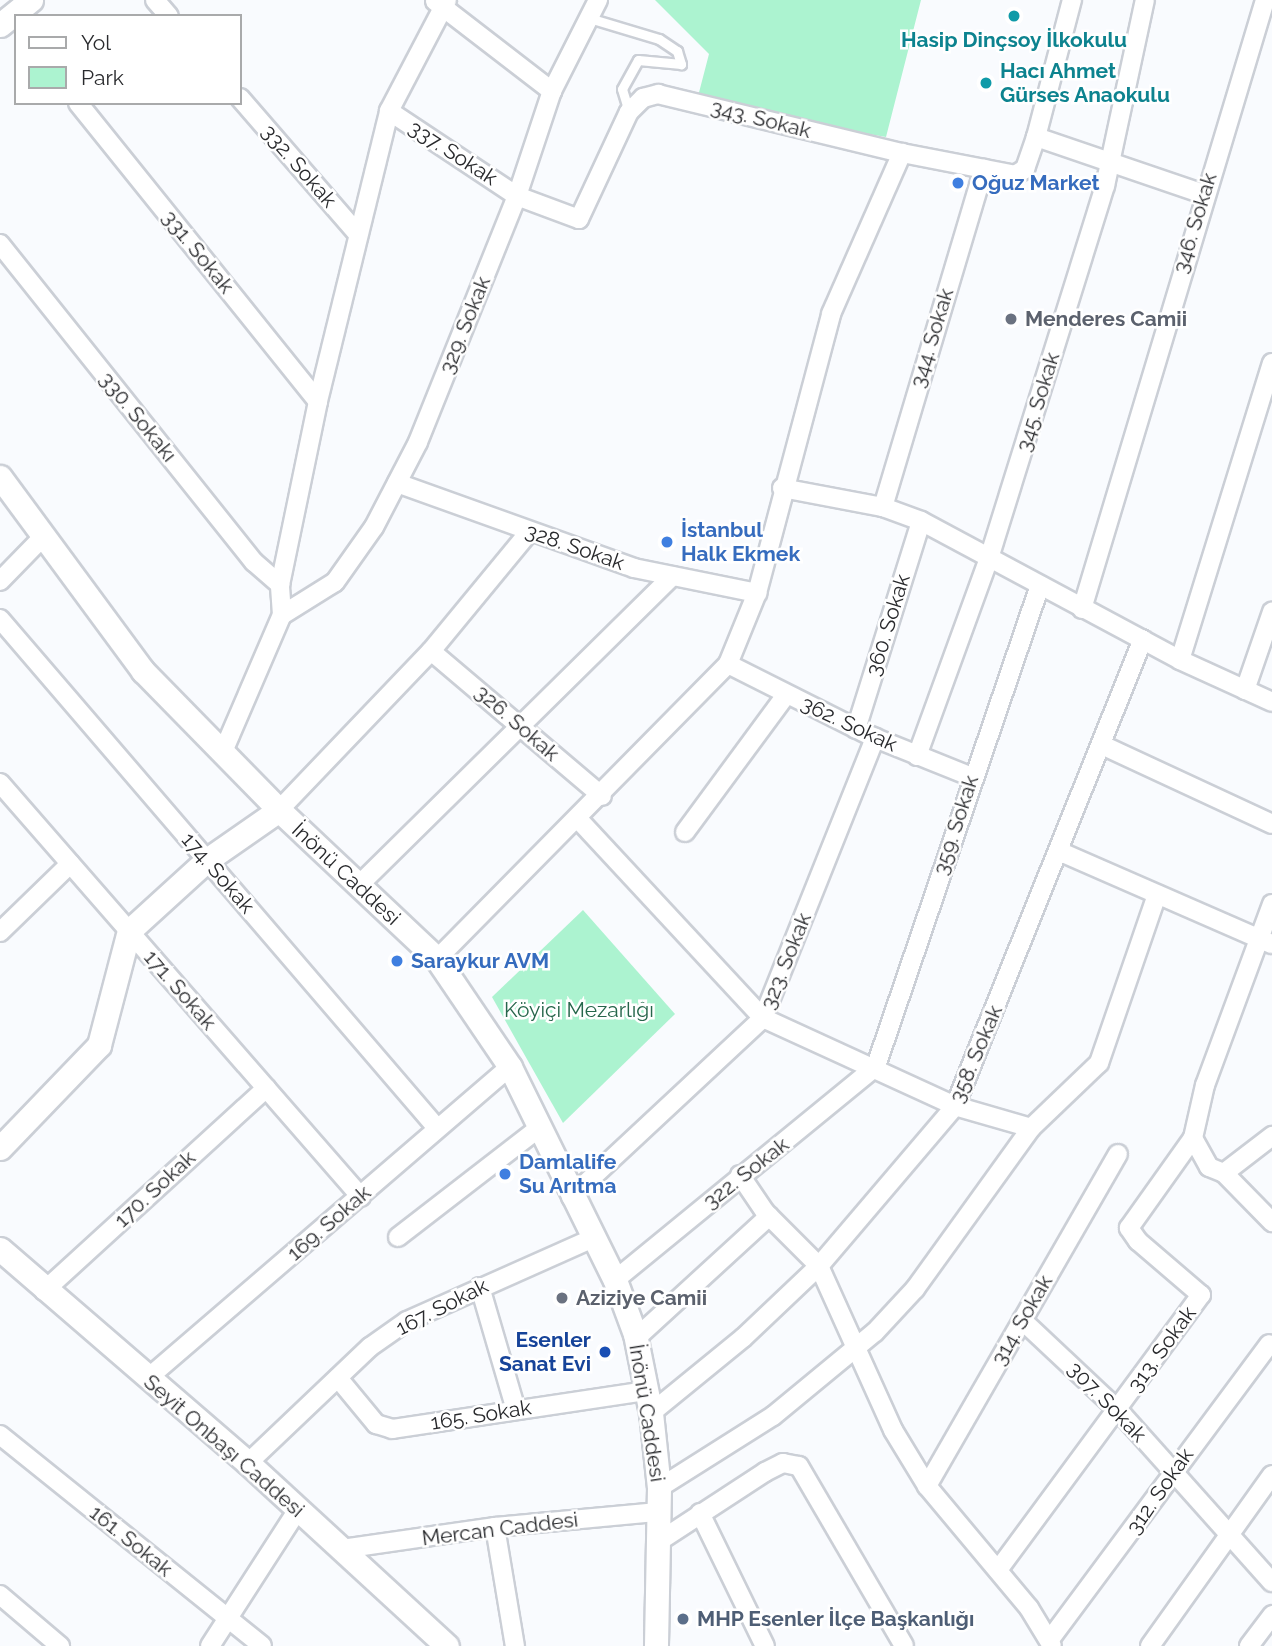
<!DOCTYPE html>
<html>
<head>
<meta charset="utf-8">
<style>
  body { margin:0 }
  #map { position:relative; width:1272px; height:1646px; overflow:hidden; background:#f9fbfe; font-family:Raleway,sans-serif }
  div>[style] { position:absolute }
  .green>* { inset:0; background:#acf3d0 }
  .roads { filter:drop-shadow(2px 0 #cbcfd6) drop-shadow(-2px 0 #cbcfd6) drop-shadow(0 2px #cbcfd6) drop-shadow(0 -2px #cbcfd6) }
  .lane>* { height:9px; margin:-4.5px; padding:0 4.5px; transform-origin:4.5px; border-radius:4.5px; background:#fff }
  .street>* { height:18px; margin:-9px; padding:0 9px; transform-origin:9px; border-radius:9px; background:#fff }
  .secondary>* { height:23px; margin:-11.5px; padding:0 11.5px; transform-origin:11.5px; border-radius:11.5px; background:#fff }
  .dots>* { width:19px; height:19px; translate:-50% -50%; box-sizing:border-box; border:4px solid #fff; border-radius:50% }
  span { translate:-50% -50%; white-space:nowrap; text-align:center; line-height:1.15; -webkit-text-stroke:5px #fff; paint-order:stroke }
  .culture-label { font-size:21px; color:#0d838f; font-weight:700 }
  .left { translate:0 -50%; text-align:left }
  .street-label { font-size:21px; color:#292a2d }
  .shop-label { font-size:21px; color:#366cbe; font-weight:700 }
  .worship-label { font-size:21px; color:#5b616d; font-weight:700 }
  .park-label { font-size:21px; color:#26664b }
  .transit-label { font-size:21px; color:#164399; font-weight:700 }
  .right { translate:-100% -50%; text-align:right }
  .service-label { font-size:21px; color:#4e5e75; font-weight:700 }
  .legend { position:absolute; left:14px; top:14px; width:228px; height:91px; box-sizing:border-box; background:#fff; border:2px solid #a9aaab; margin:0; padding:9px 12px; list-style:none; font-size:21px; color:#292a2d }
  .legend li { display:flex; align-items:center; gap:14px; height:35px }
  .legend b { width:35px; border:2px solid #a9aaab }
</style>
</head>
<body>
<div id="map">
  <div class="green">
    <div style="clip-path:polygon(655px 0,921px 0,886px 137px,696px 104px,709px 54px)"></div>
    <div style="clip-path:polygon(583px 910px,675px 1014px,563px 1123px,492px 997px)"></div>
  </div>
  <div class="roads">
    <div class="lane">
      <div style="left:589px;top:18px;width:73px;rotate:16.7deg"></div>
      <div style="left:659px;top:39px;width:22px;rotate:34deg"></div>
      <div style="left:677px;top:51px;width:14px;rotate:73deg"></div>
      <div style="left:681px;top:64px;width:43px;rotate:-174.7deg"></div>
      <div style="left:638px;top:60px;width:33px;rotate:119deg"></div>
      <div style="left:622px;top:89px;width:24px;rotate:73deg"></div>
    </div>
    <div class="street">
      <div style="left:155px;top:0;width:21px;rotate:49deg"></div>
      <div style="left:435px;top:1px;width:148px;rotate:37.6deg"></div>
      <div style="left:240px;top:98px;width:180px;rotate:49.1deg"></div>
      <div style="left:78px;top:103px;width:383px;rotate:51.2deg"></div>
      <div style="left:389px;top:111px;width:154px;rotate:33.6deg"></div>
      <div style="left:517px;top:196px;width:66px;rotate:20.4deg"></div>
      <div style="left:579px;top:219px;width:118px;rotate:-65deg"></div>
      <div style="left:629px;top:112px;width:20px;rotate:-45deg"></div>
      <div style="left:643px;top:98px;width:16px;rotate:-15deg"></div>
      <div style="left:658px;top:94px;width:251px;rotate:13.6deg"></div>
      <div style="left:902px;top:153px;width:115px;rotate:11deg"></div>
      <div style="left:1015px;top:175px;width:12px;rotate:-31deg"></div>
      <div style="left:1025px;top:169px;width:34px;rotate:-71deg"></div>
      <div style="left:1036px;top:137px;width:142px;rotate:-75.3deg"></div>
      <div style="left:1036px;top:137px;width:176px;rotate:18.8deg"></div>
      <div style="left:0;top:244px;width:407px;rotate:51.4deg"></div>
      <div style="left:254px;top:562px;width:35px;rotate:41deg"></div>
      <div style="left:397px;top:483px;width:252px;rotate:19.7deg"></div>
      <div style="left:634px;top:568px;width:126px;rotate:11.5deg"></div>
      <div style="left:782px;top:488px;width:103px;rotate:10.7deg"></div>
      <div style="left:883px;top:507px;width:40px;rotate:20.2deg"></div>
      <div style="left:921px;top:521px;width:294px;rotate:28.2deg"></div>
      <div style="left:1180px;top:660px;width:101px;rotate:24.5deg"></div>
      <div style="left:883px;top:507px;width:353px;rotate:-73.4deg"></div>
      <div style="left:0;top:581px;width:60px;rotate:-45.7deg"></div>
      <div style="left:1082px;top:609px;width:636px;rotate:-73.27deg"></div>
      <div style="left:282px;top:615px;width:62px;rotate:-31.9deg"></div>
      <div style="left:335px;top:582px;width:67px;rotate:-54.7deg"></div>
      <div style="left:374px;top:527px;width:96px;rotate:-62.6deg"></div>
      <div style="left:418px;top:442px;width:265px;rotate:-68.1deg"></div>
      <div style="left:517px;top:196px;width:111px;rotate:-71.6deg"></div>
      <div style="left:552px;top:91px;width:102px;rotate:-63.2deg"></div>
      <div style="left:0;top:619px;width:671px;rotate:49.35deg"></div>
      <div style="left:431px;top:651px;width:224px;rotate:40.3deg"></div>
      <div style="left:1180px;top:660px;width:311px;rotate:-72.8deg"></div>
      <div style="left:728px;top:664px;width:165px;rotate:26.7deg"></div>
      <div style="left:875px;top:738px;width:105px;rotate:21.9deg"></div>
      <div style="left:1245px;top:690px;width:83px;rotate:-70.9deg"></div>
      <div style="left:856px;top:729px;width:218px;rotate:-72.6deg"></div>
      <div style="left:1102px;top:745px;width:187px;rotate:24.9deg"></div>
      <div style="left:222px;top:754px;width:151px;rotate:-66.7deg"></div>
      <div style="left:282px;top:615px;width:30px;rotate:-94deg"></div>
      <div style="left:280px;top:585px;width:188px;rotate:-78.3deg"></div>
      <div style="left:318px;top:401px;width:299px;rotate:-76.2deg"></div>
      <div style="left:389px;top:111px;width:125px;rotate:-62.4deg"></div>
      <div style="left:917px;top:756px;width:214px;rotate:-70deg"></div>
      <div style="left:990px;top:555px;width:387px;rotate:-72.7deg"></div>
      <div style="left:1105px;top:186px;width:190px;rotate:-77.9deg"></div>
      <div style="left:0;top:783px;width:549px;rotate:48.91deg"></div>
      <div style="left:279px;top:810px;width:220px;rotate:-46.3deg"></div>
      <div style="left:431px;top:651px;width:154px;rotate:-50.5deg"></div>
      <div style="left:578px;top:819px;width:272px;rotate:47.1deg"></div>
      <div style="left:763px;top:1018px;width:211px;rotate:24.6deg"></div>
      <div style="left:955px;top:1106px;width:79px;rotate:16.1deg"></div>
      <div style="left:685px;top:832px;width:170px;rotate:-53.6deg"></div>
      <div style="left:1061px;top:852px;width:230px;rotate:23.6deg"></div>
      <div style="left:359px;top:885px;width:440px;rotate:-44.6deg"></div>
      <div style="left:1272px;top:904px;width:193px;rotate:110.3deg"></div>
      <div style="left:1205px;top:1085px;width:54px;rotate:102.8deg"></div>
      <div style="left:1193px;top:1138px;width:33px;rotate:61deg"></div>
      <div style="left:1209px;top:1167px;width:16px;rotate:22deg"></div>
      <div style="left:1224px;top:1173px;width:69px;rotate:45.6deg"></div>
      <div style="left:0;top:932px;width:98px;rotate:-44.2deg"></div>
      <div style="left:437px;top:959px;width:414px;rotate:-45.4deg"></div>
      <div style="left:728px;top:664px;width:77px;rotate:-67.8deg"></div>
      <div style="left:757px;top:593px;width:289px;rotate:-75.1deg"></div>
      <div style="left:831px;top:314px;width:176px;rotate:-66.2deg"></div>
      <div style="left:1224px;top:1173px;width:61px;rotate:-37.6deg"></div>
      <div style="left:740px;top:1175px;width:45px;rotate:56deg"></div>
      <div style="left:765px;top:1212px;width:76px;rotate:45deg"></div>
      <div style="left:819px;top:1266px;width:180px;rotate:65.7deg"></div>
      <div style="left:893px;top:1430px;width:66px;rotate:58.7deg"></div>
      <div style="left:927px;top:1486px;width:159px;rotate:50.1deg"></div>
      <div style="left:1029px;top:1608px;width:44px;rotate:58.8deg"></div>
      <div style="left:571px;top:1197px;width:262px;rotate:-43deg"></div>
      <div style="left:763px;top:1018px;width:302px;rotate:-68.2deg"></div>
      <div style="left:398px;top:1237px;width:178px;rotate:-37.7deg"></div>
      <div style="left:615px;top:1280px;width:338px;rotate:-39.3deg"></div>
      <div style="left:876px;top:1066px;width:508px;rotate:-71.17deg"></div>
      <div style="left:480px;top:1287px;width:128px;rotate:73.7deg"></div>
      <div style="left:44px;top:1291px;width:301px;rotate:-42.4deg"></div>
      <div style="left:1022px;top:1320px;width:132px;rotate:43.2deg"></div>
      <div style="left:1118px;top:1410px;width:231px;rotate:48.2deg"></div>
      <div style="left:635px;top:1339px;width:182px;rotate:-42.5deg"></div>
      <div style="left:148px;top:1378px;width:477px;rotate:-40.7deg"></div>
      <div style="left:338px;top:1378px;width:60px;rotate:50.4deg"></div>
      <div style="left:376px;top:1424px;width:17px;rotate:17deg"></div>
      <div style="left:392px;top:1429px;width:257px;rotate:-8.5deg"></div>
      <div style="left:651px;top:1413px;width:119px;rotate:-39.2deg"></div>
      <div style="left:743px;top:1338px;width:105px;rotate:-43.5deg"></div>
      <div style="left:819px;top:1266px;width:210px;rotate:-49.6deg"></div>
      <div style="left:955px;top:1106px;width:503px;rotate:-68.07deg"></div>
      <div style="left:0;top:1435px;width:336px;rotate:38.8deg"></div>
      <div style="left:248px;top:1463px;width:168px;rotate:-43.6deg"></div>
      <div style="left:370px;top:1347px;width:45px;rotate:-35.1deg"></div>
      <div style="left:407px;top:1321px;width:204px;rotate:-24deg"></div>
      <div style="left:927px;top:1486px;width:383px;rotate:-60.1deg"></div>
      <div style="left:659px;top:1488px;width:135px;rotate:-32.3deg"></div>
      <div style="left:773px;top:1416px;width:132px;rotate:-39.5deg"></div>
      <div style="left:875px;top:1332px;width:59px;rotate:-47.1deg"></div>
      <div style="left:915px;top:1289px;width:198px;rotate:-54.2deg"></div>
      <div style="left:1031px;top:1128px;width:94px;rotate:-43.7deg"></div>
      <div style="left:1099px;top:1063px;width:178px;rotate:-71deg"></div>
      <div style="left:700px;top:1513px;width:148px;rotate:64deg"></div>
      <div style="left:495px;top:1527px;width:121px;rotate:80.5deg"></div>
      <div style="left:658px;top:1542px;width:128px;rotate:-33.2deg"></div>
      <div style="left:765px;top:1472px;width:20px;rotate:-27deg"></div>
      <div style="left:783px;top:1463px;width:16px;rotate:11deg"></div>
      <div style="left:799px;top:1466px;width:208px;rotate:59.7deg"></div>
      <div style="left:342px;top:1549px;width:155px;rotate:-8.2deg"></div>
      <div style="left:495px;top:1527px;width:164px;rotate:-5.3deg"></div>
      <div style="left:998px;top:1570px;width:342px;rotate:-53.6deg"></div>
      <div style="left:1201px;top:1295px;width:83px;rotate:-139.4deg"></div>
      <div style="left:1138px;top:1241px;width:16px;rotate:-125deg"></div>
      <div style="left:1129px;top:1228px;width:110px;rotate:-54.6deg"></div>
      <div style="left:0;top:1595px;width:79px;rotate:40.4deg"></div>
      <div style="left:1051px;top:1638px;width:366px;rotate:-53.4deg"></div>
      <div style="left:210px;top:1646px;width:161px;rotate:-57.2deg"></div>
      <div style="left:1150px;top:1646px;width:210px;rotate:-54.5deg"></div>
      <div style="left:1249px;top:1646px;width:39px;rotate:-53deg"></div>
    </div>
    <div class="secondary">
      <div style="left:0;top:25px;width:40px;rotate:-39deg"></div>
      <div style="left:0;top:477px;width:241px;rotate:53.6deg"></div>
      <div style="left:143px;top:671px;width:194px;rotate:45.6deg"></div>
      <div style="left:279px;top:810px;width:217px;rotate:43.3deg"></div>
      <div style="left:437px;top:959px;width:130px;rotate:55.9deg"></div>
      <div style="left:510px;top:1067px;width:237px;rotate:63.8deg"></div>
      <div style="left:615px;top:1280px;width:58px;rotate:69.7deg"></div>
      <div style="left:635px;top:1334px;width:81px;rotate:78.6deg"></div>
      <div style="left:651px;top:1413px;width:75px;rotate:83.9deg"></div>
      <div style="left:659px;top:1488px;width:158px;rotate:91.1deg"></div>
      <div style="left:0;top:1148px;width:143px;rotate:-46.1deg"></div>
      <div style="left:99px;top:1045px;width:118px;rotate:-75.3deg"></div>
      <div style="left:129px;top:931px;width:105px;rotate:-42.3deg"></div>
      <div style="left:207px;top:860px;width:88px;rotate:-34.8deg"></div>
      <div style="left:0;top:1249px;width:328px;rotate:40.8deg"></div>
      <div style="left:248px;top:1463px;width:270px;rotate:42.6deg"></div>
    </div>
  </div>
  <div class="dots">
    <div style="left:1014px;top:16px;background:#0f9aa8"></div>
    <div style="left:986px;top:83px;background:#0f9aa8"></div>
    <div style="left:958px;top:183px;background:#3f7fe0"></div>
    <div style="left:1011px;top:319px;background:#6b7280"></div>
    <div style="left:667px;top:542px;background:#3f7fe0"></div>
    <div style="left:397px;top:961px;background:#3f7fe0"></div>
    <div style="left:505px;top:1174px;background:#3f7fe0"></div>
    <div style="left:562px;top:1298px;background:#6b7280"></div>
    <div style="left:605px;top:1352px;background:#1a4fb4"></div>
    <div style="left:683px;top:1619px;background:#5c6f8a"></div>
  </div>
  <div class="culture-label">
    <span style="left:1014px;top:40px">Hasip Dinçsoy İlkokulu</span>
    <span class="left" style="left:1000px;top:83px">Hacı Ahmet<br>Gürses Anaokulu</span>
  </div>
  <div class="street-label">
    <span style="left:761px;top:119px;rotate:14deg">343. Sokak</span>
    <span style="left:453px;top:153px;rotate:33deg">337. Sokak</span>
    <span style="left:299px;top:166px;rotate:49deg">332. Sokak</span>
    <span style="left:1195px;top:223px;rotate:-73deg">346. Sokak</span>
    <span style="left:198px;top:252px;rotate:51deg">331. Sokak</span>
    <span style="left:465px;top:325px;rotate:-68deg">329. Sokak</span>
    <span style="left:932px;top:338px;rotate:-73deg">344. Sokak</span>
    <span style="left:1038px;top:402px;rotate:-73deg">345. Sokak</span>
    <span style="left:138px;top:417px;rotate:51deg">330. Sokakı</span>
    <span style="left:575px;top:547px;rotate:19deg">328. Sokak</span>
    <span style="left:888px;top:625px;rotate:-73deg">360. Sokak</span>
    <span style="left:517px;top:723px;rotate:41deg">326. Sokak</span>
    <span style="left:849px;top:724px;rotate:25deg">362. Sokak</span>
    <span style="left:956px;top:825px;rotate:-72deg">359. Sokak</span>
    <span style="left:218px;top:873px;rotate:49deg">174. Sokak</span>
    <span style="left:346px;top:874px;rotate:43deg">İnönü Caddesi</span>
    <span style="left:786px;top:961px;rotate:-68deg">323. Sokak</span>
    <span style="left:180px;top:990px;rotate:49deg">171. Sokak</span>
    <span style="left:976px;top:1054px;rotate:-67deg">358. Sokak</span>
    <span style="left:746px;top:1173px;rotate:-38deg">322. Sokak</span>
    <span style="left:155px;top:1189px;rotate:-43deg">170. Sokak</span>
    <span style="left:329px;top:1223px;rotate:-41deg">169. Sokak</span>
    <span style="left:442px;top:1307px;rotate:-27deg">167. Sokak</span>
    <span style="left:1022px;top:1320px;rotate:-60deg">314. Sokak</span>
    <span style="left:1162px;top:1349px;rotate:-54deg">313. Sokak</span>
    <span style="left:1107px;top:1402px;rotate:46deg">307. Sokak</span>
    <span style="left:647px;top:1413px;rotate:81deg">İnönü Caddesi</span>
    <span style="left:481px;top:1415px;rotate:-9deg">165. Sokak</span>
    <span style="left:224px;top:1446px;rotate:41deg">Seyit Onbaşı Caddesi</span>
    <span style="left:1160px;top:1491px;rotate:-55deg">312. Sokak</span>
    <span style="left:500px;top:1529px;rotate:-7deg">Mercan Caddesi</span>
    <span style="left:131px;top:1541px;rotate:39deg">161. Sokak</span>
  </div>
  <div class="shop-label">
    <span class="left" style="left:972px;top:183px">Oğuz Market</span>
    <span class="left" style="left:681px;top:542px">İstanbul<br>Halk Ekmek</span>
    <span class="left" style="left:411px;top:961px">Saraykur AVM</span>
    <span class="left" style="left:519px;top:1174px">Damlalife<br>Su Arıtma</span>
  </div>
  <div class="worship-label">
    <span class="left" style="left:1025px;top:319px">Menderes Camii</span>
    <span class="left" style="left:576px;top:1298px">Aziziye Camii</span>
  </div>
  <div class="park-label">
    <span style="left:579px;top:1010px">Köyiçi Mezarlığı</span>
  </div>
  <div class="transit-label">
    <span class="right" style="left:591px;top:1352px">Esenler<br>Sanat Evi</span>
  </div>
  <div class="service-label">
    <span class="left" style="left:697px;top:1619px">MHP Esenler İlçe Başkanlığı</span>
  </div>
  <ul class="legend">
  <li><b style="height:9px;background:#fff"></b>Yol</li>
  <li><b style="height:19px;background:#acf3d0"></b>Park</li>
  </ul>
</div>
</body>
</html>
